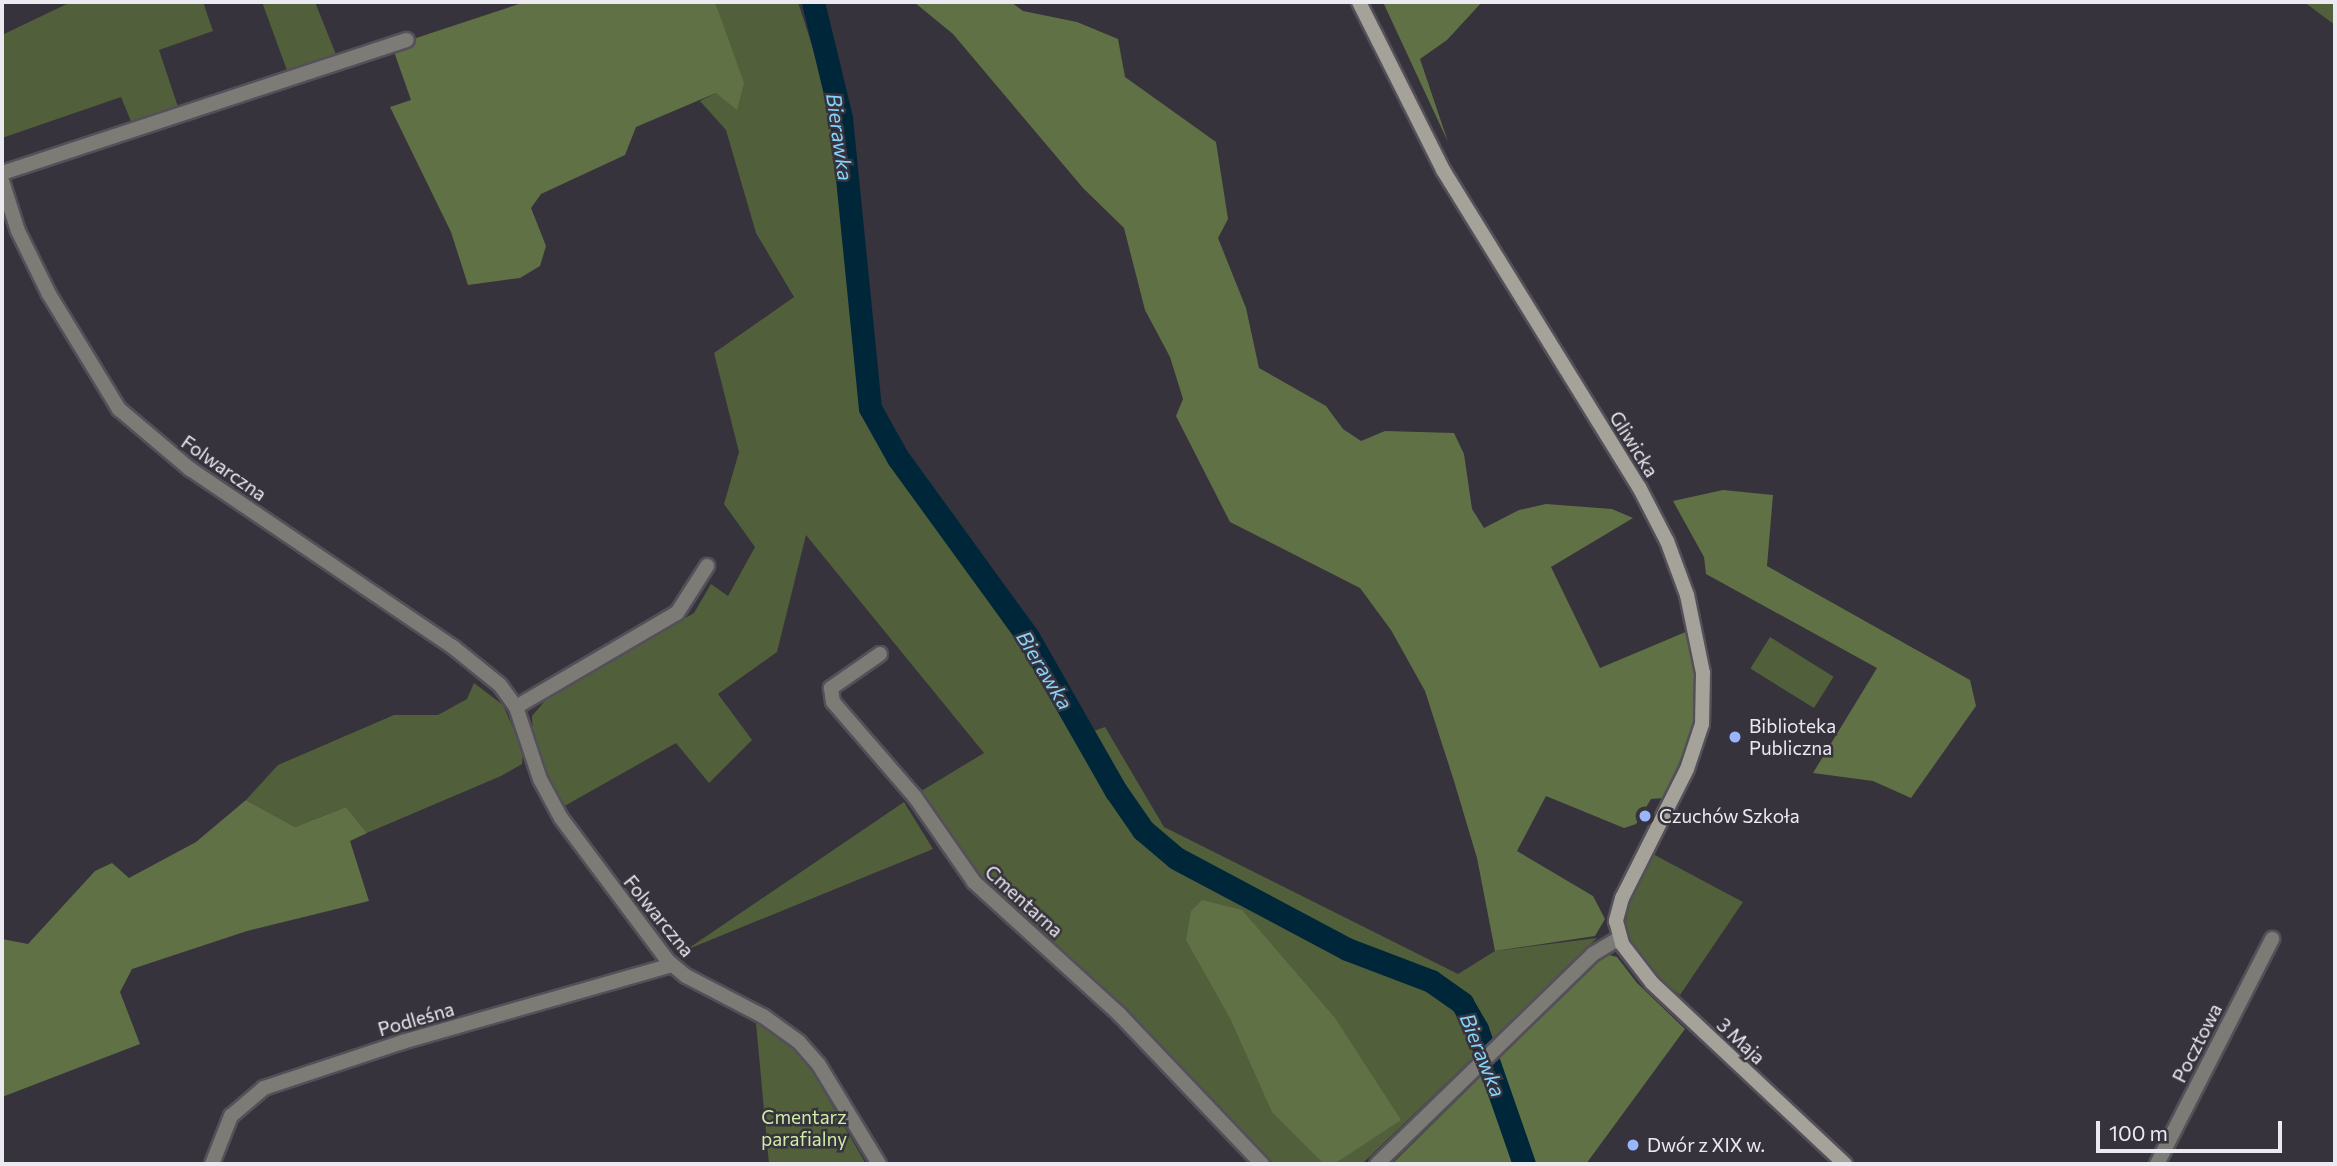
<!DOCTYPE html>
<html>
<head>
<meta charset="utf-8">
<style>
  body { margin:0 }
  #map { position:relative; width:2337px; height:1166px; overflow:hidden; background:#36333c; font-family:Commissioner,sans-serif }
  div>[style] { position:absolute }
  .green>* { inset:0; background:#515f3b; transform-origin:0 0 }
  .forest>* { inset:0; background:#607146 }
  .river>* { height:23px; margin:-11.5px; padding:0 11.5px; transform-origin:11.5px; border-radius:11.5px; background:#002739 }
  .roads { filter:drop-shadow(2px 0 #535059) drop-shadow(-2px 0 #535059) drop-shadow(0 2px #535059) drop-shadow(0 -2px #535059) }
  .minor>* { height:14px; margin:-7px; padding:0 7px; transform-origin:7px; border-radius:7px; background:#7d7b76 }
  .tertiary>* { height:14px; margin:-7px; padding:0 7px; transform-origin:7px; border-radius:7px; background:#7d7b76 }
  .secondary>* { height:14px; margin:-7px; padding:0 7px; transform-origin:7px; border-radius:7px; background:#a5a29a }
  .dots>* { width:19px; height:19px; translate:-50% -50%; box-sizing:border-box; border:4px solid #36333c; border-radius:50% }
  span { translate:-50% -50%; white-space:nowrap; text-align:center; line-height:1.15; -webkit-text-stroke:5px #36333c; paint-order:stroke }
  .street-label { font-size:19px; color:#eceaf1 }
  .poi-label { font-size:19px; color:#eceaf1 }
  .left { translate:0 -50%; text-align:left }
  .park-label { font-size:19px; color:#d0eda7 }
  .water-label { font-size:21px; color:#85d2fd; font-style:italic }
  .frame { position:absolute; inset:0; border:4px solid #eceaf1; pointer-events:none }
  .scale { position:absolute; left:2096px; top:1121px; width:186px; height:32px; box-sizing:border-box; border:4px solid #eceaf1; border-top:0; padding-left:9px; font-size:21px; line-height:24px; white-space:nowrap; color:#eceaf1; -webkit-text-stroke:5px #36333c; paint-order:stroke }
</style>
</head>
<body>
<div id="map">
  <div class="green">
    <div style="clip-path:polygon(71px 2px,203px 2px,213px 31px,159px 50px,179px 110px,133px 126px,121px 97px,2px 138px,2px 35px)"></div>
    <div style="clip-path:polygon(262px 2px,315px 2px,337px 57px,288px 73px)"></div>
    <div style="clip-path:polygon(715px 2px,798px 2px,832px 108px,861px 388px,890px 465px,1033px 663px,1074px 738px,1105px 727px,1164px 827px,1458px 974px,1495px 951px,1597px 938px,1362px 1164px,1274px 1164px,977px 876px,953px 844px,945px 824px,918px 793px,984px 753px,806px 535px,777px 652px,718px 694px,752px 740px,709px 783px,676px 743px,561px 808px,546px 784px,533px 738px,532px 716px,549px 696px,694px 613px,711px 584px,728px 596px,755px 547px,724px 504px,739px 452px,714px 353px,794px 297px,756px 233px,726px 130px,700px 101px,716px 93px,726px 36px)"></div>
    <div style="clip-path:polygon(2304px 2px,2335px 2px,2335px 25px)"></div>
    <div style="left:1770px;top:637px;width:75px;height:37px;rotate:32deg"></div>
    <div style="clip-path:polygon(474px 683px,503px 705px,523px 750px,522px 764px,501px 776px,367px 833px,346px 807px,295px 827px,246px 800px,278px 765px,394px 715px,438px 715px,467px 699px)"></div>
    <div style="clip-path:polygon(904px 802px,933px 849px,686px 950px)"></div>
    <div style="clip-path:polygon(1651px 853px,1743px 902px,1680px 995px,1652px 973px,1633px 948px,1625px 928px,1629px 902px)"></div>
    <div style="clip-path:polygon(756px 1023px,795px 1041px,866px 1164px,769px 1164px)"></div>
  </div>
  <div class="forest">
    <div style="clip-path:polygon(525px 2px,715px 2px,744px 83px,737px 110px,716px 93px,636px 127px,625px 155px,541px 194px,531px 208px,546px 246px,540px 266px,520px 278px,468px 285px,451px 232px,390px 107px,411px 100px,392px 46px)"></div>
    <div style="clip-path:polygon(914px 2px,1011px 2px,1023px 11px,1077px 22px,1118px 39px,1125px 77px,1216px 142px,1228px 219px,1218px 238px,1246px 308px,1259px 368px,1326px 406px,1343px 429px,1361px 441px,1385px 431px,1454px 433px,1464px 454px,1472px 509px,1484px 528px,1519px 510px,1546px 504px,1612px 509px,1633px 518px,1551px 567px,1600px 668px,1688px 631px,1697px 687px,1694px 728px,1664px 798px,1651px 799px,1636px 824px,1624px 828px,1546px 796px,1517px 851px,1593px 896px,1605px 919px,1595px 936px,1495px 951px,1477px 858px,1454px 781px,1425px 691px,1391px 630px,1360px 588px,1230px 522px,1176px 416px,1183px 399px,1170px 357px,1145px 310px,1124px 228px,1083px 188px,953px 34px)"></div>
    <div style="clip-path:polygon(1383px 2px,1482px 2px,1447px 40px,1420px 59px,1448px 142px)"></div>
    <div style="clip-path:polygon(1723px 490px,1773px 495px,1767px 566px,1970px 680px,1976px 706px,1911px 798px,1873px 781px,1813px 773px,1877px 668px,1706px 574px,1704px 557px,1673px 501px)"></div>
    <div style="clip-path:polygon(246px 800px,295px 827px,346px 807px,367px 833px,350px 841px,369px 901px,247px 931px,132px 969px,120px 992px,140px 1044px,2px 1097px,2px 939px,28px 944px,95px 871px,112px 863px,129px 878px,196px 842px)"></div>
    <div style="clip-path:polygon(1202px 900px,1242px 910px,1335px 1018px,1401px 1120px,1334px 1164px,1324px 1164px,1272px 1112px,1230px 1018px,1186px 940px,1191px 911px)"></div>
    <div style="clip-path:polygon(1605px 954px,1617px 957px,1637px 983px,1685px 1029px,1586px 1164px,1392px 1164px)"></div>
  </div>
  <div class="river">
    <div style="left:813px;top:2px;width:119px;rotate:76.4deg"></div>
    <div style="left:841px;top:118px;width:291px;rotate:84.3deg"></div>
    <div style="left:870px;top:408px;width:57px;rotate:60.8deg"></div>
    <div style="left:898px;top:458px;width:221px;rotate:54deg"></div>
    <div style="left:1028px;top:637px;width:177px;rotate:60.3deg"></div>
    <div style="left:1116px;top:791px;width:47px;rotate:55.3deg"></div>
    <div style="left:1143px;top:830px;width:43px;rotate:40.3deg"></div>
    <div style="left:1176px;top:858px;width:194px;rotate:28deg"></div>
    <div style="left:1347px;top:949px;width:90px;rotate:20.9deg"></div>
    <div style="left:1431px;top:981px;width:38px;rotate:35deg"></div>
    <div style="left:1462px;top:1003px;width:30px;rotate:60deg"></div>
    <div style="left:1477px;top:1029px;width:143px;rotate:70.8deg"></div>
  </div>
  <div class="roads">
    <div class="minor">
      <div style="left:2px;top:173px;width:426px;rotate:-18.2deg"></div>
      <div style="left:2px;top:181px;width:52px;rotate:72.3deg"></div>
      <div style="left:18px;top:231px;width:70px;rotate:63.8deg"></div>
      <div style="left:49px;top:294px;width:135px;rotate:58.7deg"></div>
      <div style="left:119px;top:409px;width:93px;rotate:40.2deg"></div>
      <div style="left:190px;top:469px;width:318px;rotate:34.1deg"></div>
      <div style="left:453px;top:647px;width:60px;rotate:39deg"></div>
      <div style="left:500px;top:685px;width:27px;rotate:54deg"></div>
      <div style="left:516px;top:707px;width:76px;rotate:71.6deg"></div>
      <div style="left:540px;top:779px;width:44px;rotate:61.7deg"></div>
      <div style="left:561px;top:818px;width:179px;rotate:53.2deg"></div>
      <div style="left:668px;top:961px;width:23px;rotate:40deg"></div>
      <div style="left:686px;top:976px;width:87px;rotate:27.5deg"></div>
      <div style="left:763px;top:1016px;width:44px;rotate:35.8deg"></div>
      <div style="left:799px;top:1042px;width:30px;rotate:49deg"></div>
      <div style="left:819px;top:1065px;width:116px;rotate:58.8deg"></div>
      <div style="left:880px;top:654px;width:60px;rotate:145.2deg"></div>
      <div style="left:831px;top:688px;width:14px;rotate:82deg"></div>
      <div style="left:833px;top:702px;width:125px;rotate:49.2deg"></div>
      <div style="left:915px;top:797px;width:103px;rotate:55.2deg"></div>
      <div style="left:974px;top:882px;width:197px;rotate:42.3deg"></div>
      <div style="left:1120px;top:1015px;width:206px;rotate:46.4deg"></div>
      <div style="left:516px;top:707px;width:186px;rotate:-30.3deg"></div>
      <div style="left:677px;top:613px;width:56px;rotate:-57.4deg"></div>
      <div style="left:212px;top:1164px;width:52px;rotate:-68.4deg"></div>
      <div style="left:231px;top:1116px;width:43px;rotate:-40.3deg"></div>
      <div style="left:264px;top:1088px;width:145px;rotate:-18.4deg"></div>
      <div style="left:402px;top:1042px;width:281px;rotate:-15.9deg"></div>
      <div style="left:2157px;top:1164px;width:253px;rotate:-62.9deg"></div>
    </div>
    <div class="tertiary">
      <div style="left:1377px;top:1164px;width:301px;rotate:-44.2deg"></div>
      <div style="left:1593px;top:954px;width:31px;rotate:-31deg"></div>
    </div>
    <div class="secondary">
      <div style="left:1359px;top:2px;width:188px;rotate:63.4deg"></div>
      <div style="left:1443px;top:170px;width:373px;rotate:58.3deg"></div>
      <div style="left:1639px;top:487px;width:61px;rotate:62.6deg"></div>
      <div style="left:1667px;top:541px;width:58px;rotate:69.7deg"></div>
      <div style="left:1687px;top:595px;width:80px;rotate:78.4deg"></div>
      <div style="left:1703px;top:673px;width:51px;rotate:91.1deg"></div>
      <div style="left:1702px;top:724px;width:47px;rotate:108.4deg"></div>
      <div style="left:1687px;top:769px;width:144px;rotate:116.7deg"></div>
      <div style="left:1622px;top:898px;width:24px;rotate:105deg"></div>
      <div style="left:1616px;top:921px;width:24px;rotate:75deg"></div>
      <div style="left:1622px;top:944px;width:49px;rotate:52.4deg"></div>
      <div style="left:1652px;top:983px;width:265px;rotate:43.2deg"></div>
    </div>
  </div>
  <div class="dots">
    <div style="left:1735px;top:737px;background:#99b5fd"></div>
    <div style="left:1645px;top:816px;background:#99b5fd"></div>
    <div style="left:1633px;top:1145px;background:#99b5fd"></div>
  </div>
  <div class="street-label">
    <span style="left:1634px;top:444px;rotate:58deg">Gliwicka</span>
    <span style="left:224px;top:468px;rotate:35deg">Folwarczna</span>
    <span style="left:1024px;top:901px;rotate:42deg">Cmentarna</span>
    <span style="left:659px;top:916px;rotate:51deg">Folwarczna</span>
    <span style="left:416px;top:1019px;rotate:-16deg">Podleśna</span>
    <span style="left:1741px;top:1041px;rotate:43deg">3 Maja</span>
    <span style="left:2197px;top:1043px;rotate:-63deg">Pocztowa</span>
  </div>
  <div class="poi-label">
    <span class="left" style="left:1749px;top:737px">Biblioteka<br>Publiczna</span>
    <span class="left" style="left:1659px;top:816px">Czuchów Szkoła</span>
    <span class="left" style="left:1647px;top:1145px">Dwór z XIX w.</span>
  </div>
  <div class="park-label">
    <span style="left:804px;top:1128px">Cmentarz<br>parafialny</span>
  </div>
  <div class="water-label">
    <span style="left:840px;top:137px;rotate:82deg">Bierawka</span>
    <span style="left:1045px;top:670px;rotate:59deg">Bierawka</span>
    <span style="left:1483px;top:1055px;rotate:68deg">Bierawka</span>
  </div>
  <div class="frame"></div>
  <div class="scale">100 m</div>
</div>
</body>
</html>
